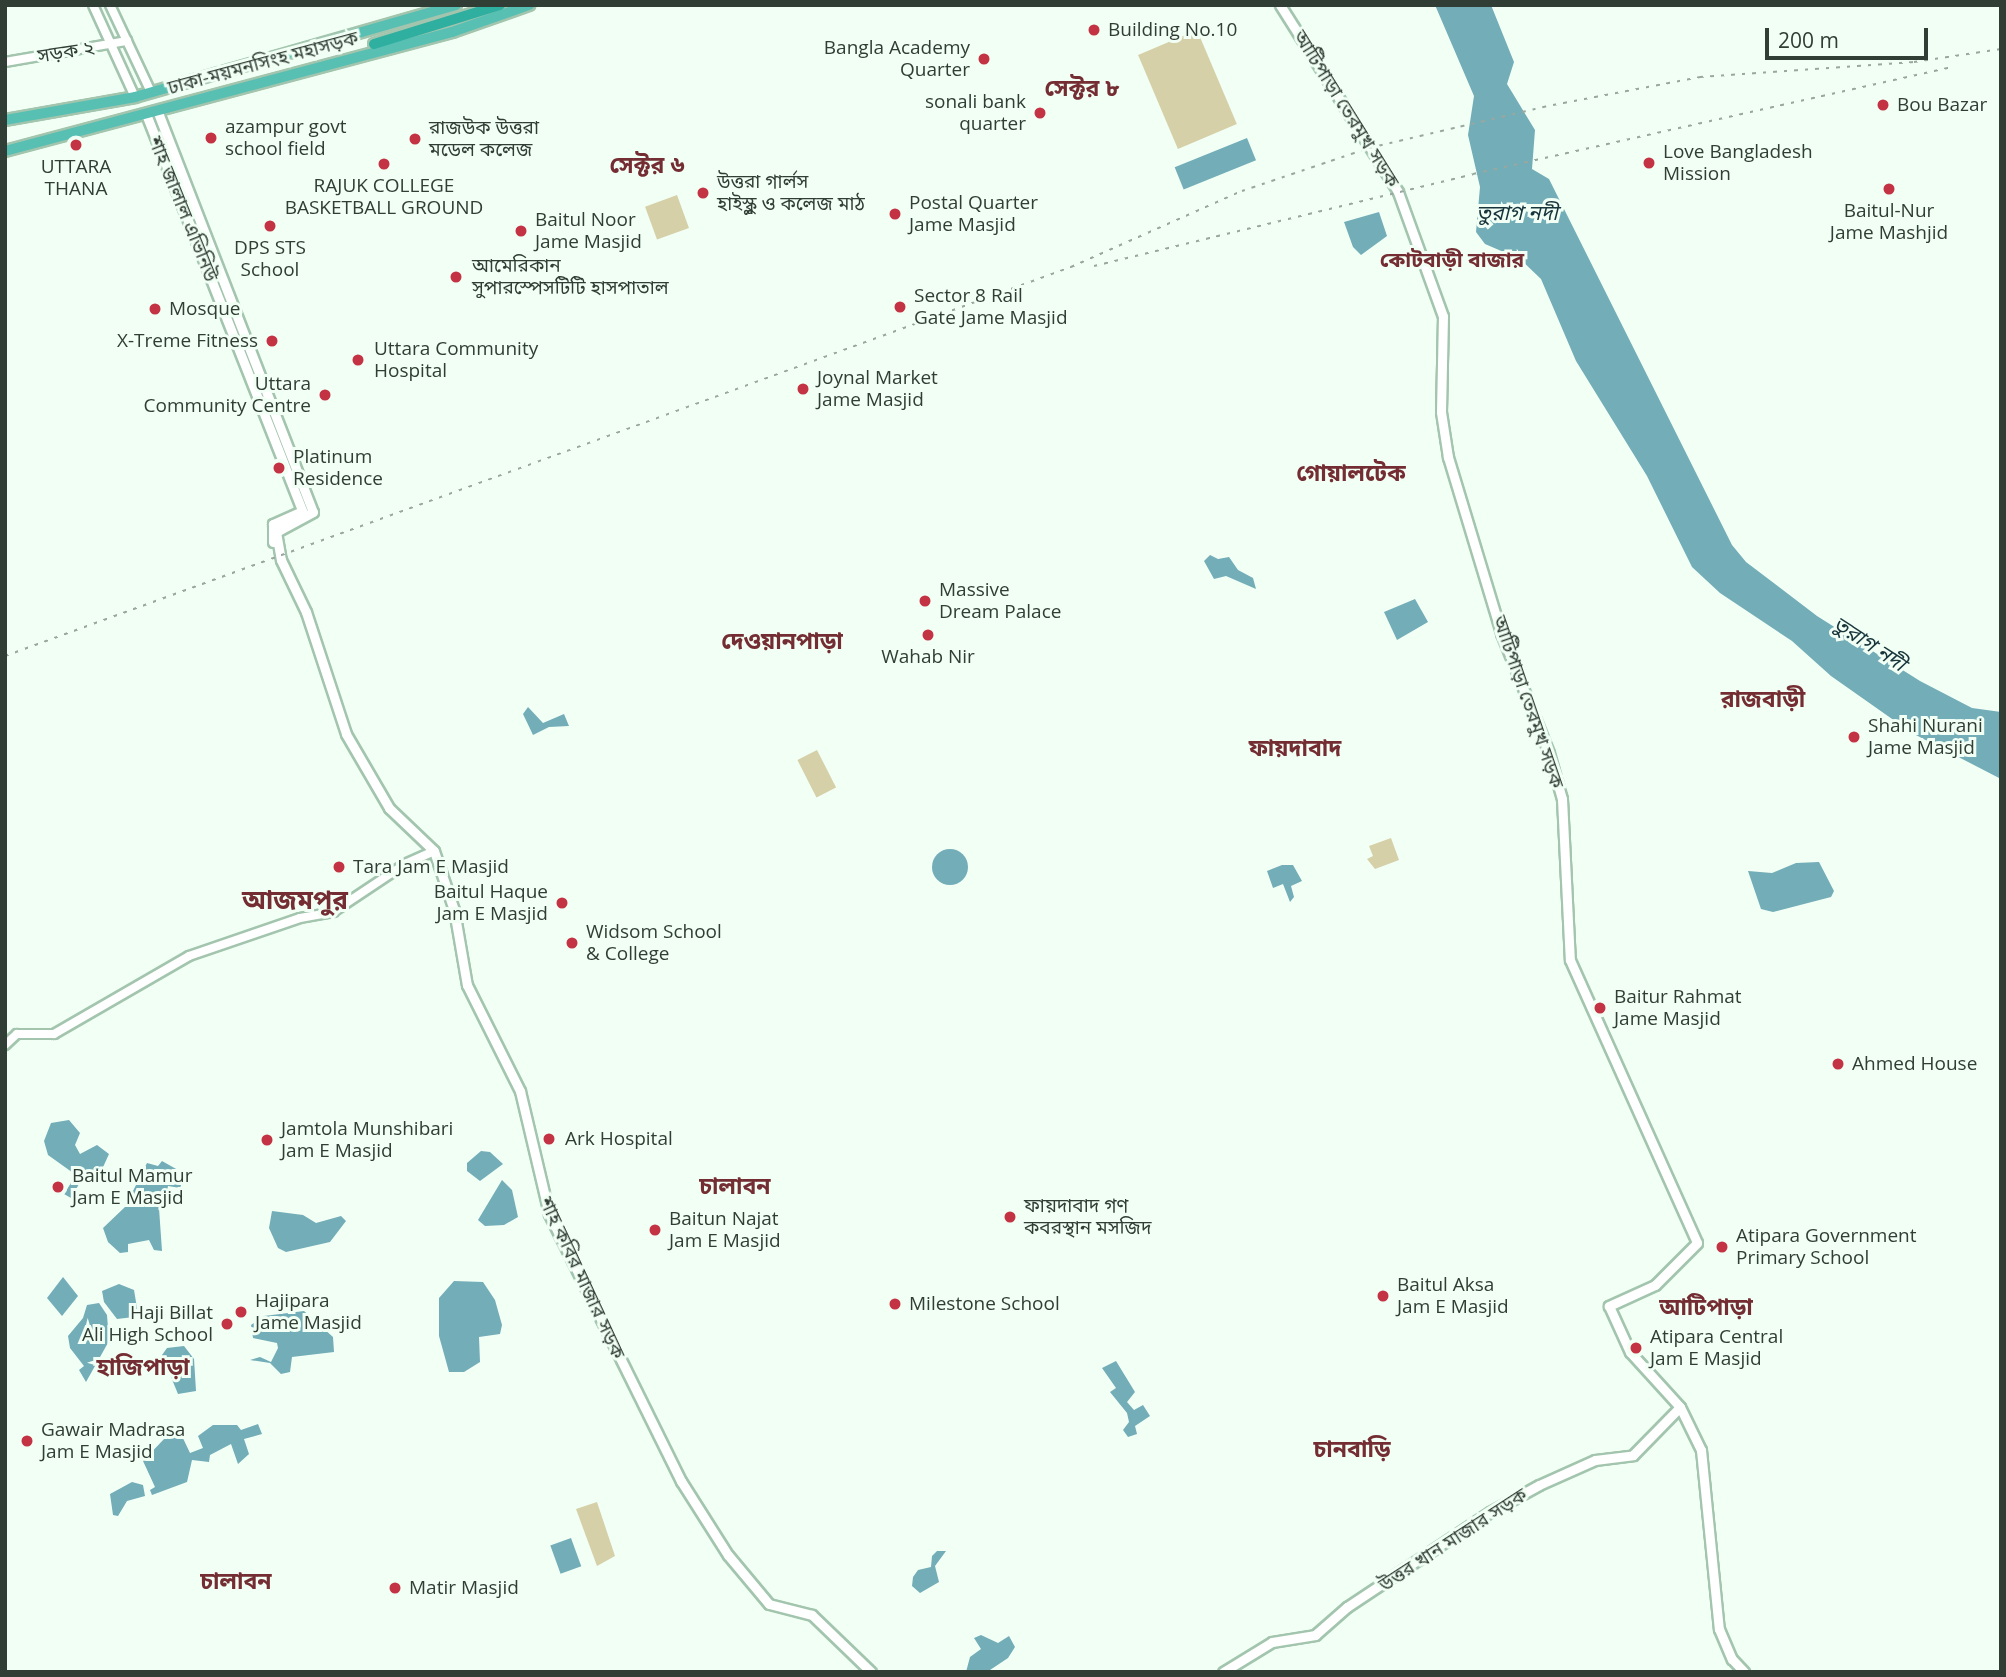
<!DOCTYPE html>
<html>
<head>
<meta charset="utf-8">
<style>
  body { margin:0 }
  #map { position:relative; width:2006px; height:1677px; overflow:hidden; background:#f1fff5; font-family:"Open Sans","Noto Sans Bengali",sans-serif }
  div>[style] { position:absolute }
  .green>* { inset:0; background:#d6d0a8; transform-origin:0 0 }
  .water>* { inset:0; background:#73adb8; transform-origin:0 0 }
  .round { border-radius:50% }
  .roads { filter:drop-shadow(2px 0 #a3c5ae) drop-shadow(-2px 0 #a3c5ae) drop-shadow(0 2px #a3c5ae) drop-shadow(0 -2px #a3c5ae) }
  .tertiary>* { height:8px; margin:-4px; padding:0 4px; transform-origin:4px; border-radius:4px; background:#fff }
  .secondary>* { height:9px; margin:-4.5px; padding:0 4.5px; transform-origin:4.5px; border-radius:4.5px; background:#fff }
  .trunk>* { height:10px; margin:-5px; padding:0 5px; transform-origin:5px; border-radius:5px; background:#58bfb3 }
  .motorway>* { height:10px; margin:-5px; padding:0 5px; transform-origin:5px; border-radius:5px; background:#2fafa0 }
  .rail>* { height:2px; margin-top:-1px; transform-origin:0; background:repeating-linear-gradient(90deg,#99a79e 0 3.5px,transparent 0 10.5px) }
  .dots>* { width:19px; height:19px; translate:-50% -50%; box-sizing:border-box; border:4px solid #f1fff5; border-radius:50% }
  span { translate:-50% -50%; white-space:nowrap; text-align:center; line-height:1.15; -webkit-text-stroke:6px #f1fff5; paint-order:stroke }
  .poi-label { font-size:19px; color:#303e35 }
  .left { translate:0 -50%; text-align:left }
  .right { translate:-100% -50%; text-align:right }
  .street-label { font-size:19px; color:#303e35 }
  .water-label { font-size:21px; color:#17353b; font-style:italic }
  .neighbourhood-label { font-size:21px; color:#742d32; font-weight:700 }
  .quarter-label { font-size:23px; color:#742d32; font-weight:700 }
  .district-label { font-size:26px; color:#742d32; font-weight:700 }
  .frame { position:absolute; inset:0; border:7px solid #303e35; pointer-events:none }
  .scale { position:absolute; left:1765px; top:28px; width:163px; height:32px; box-sizing:border-box; border:4px solid #303e35; border-top:0; padding-left:9px; font-size:21px; line-height:24px; white-space:nowrap; color:#303e35; -webkit-text-stroke:5px #f1fff5; paint-order:stroke }
</style>
</head>
<body>
<div id="map">
  <div class="green">
    <div style="left:1197px;top:30px;width:102px;height:64px;rotate:67deg"></div>
    <div style="left:677px;top:195px;width:35px;height:34px;rotate:70deg"></div>
    <div style="left:817px;top:750px;width:42px;height:22px;rotate:63deg"></div>
    <div style="clip-path:polygon(1391px 838px,1399px 860px,1375px 869px,1367px 859px,1373px 856px,1369px 846px)"></div>
    <div style="clip-path:polygon(597px 1502px,615px 1556px,597px 1566px,576px 1509px)"></div>
  </div>
  <div class="water">
    <div style="clip-path:polygon(1435px 5px,1491px 5px,1514px 62px,1507px 84px,1535px 130px,1532px 169px,1549px 179px,1732px 545px,1746px 562px,1817px 616px,1920px 681px,1972px 708px,2001px 712px,2001px 779px,1912px 733px,1831px 676px,1792px 641px,1720px 593px,1692px 567px,1647px 476px,1576px 361px,1541px 279px,1520px 259px,1485px 244px,1476px 232px,1480px 187px,1468px 135px,1474px 96px)"></div>
    <div style="left:1247px;top:138px;width:24px;height:78px;rotate:68deg"></div>
    <div style="clip-path:polygon(1379px 212px,1387px 236px,1361px 255px,1353px 247px,1344px 222px)"></div>
    <div style="clip-path:polygon(1210px 555px,1218px 559px,1229px 557px,1238px 570px,1253px 578px,1256px 589px,1226px 576px,1214px 579px,1204px 561px)"></div>
    <div style="clip-path:polygon(1415px 599px,1428px 622px,1397px 640px,1384px 612px)"></div>
    <div style="clip-path:polygon(528px 707px,543px 723px,564px 714px,569px 726px,549px 727px,533px 735px,523px 714px)"></div>
    <div class="round" style="left:932px;top:849px;width:36px;height:36px"></div>
    <div style="clip-path:polygon(1819px 862px,1834px 891px,1831px 897px,1773px 912px,1761px 909px,1748px 871px,1772px 873px,1796px 863px)"></div>
    <div style="clip-path:polygon(1282px 865px,1293px 865px,1302px 881px,1291px 886px,1294px 897px,1290px 902px,1283px 884px,1273px 888px,1267px 871px)"></div>
    <div style="clip-path:polygon(69px 1120px,80px 1133px,75px 1145px,80px 1154px,97px 1145px,109px 1154px,99px 1176px,87px 1170px,71px 1198px,64px 1194px,76px 1175px,48px 1155px,44px 1141px,51px 1123px)"></div>
    <div style="clip-path:polygon(481px 1151px,490px 1152px,503px 1164px,480px 1181px,467px 1171px,467px 1163px)"></div>
    <div style="clip-path:polygon(162px 1161px,185px 1174px,180px 1188px,168px 1186px,164px 1207px,159px 1208px,162px 1251px,154px 1250px,149px 1240px,128px 1244px,128px 1252px,120px 1253px,108px 1242px,103px 1228px,125px 1207px,147px 1163px,158px 1166px)"></div>
    <div style="clip-path:polygon(502px 1180px,512px 1190px,518px 1217px,504px 1225px,485px 1226px,478px 1220px)"></div>
    <div style="clip-path:polygon(272px 1211px,303px 1215px,316px 1223px,341px 1216px,346px 1221px,330px 1242px,286px 1252px,278px 1248px,269px 1228px)"></div>
    <div style="clip-path:polygon(63px 1277px,78px 1296px,62px 1316px,47px 1298px)"></div>
    <div style="clip-path:polygon(454px 1281px,483px 1282px,495px 1300px,502px 1325px,500px 1334px,479px 1337px,480px 1362px,464px 1372px,449px 1372px,439px 1336px,439px 1298px)"></div>
    <div style="clip-path:polygon(119px 1284px,134px 1290px,138px 1314px,134px 1317px,117px 1319px,104px 1302px,102px 1291px)"></div>
    <div style="clip-path:polygon(99px 1303px,107px 1315px,109px 1341px,86px 1382px,79px 1370px,84px 1366px,70px 1348px,68px 1336px,83px 1318px,87px 1305px)"></div>
    <div style="clip-path:polygon(304px 1311px,333px 1337px,334px 1352px,292px 1357px,290px 1372px,281px 1374px,270px 1363px,250px 1360px,260px 1357px,271px 1362px,278px 1348px,277px 1343px,253px 1338px,251px 1325px,264px 1316px)"></div>
    <div style="clip-path:polygon(184px 1346px,194px 1359px,196px 1391px,178px 1394px,162px 1355px,167px 1348px)"></div>
    <div style="clip-path:polygon(1116px 1361px,1135px 1392px,1127px 1402px,1134px 1410px,1143px 1405px,1150px 1416px,1135px 1426px,1137px 1434px,1128px 1437px,1123px 1430px,1129px 1422px,1127px 1413px,1110px 1392px,1116px 1388px,1102px 1368px)"></div>
    <div style="clip-path:polygon(258px 1424px,262px 1434px,244px 1439px,249px 1454px,238px 1464px,231px 1444px,210px 1455px,209px 1462px,192px 1460px,187px 1482px,152px 1495px,150px 1490px,155px 1487px,143px 1461px,165px 1438px,181px 1434px,190px 1453px,203px 1448px,198px 1436px,213px 1425px,237px 1425px,241px 1430px)"></div>
    <div style="clip-path:polygon(132px 1482px,143px 1485px,145px 1496px,127px 1501px,118px 1516px,113px 1515px,110px 1494px)"></div>
    <div style="left:571px;top:1538px;width:30px;height:22px;rotate:70deg"></div>
    <div style="clip-path:polygon(937px 1551px,946px 1551px,935px 1566px,939px 1582px,920px 1593px,912px 1586px,913px 1577px,918px 1570px,931px 1567px,932px 1556px)"></div>
    <div style="clip-path:polygon(981px 1635px,998px 1643px,1009px 1636px,1015px 1647px,1008px 1658px,987px 1672px,966px 1672px,970px 1657px,981px 1649px,974px 1638px)"></div>
  </div>
  <div class="roads">
    <div class="tertiary">
      <div style="left:93px;top:5px;width:101px;rotate:65.5deg"></div>
      <div style="left:110px;top:5px;width:96px;rotate:64.8deg"></div>
      <div style="left:5px;top:62px;width:124px;rotate:-9.8deg"></div>
      <div style="left:5px;top:1045px;width:16px;rotate:-43deg"></div>
      <div style="left:17px;top:1034px;width:37px"></div>
      <div style="left:54px;top:1034px;width:156px;rotate:-30deg"></div>
      <div style="left:189px;top:956px;width:117px;rotate:-18.9deg"></div>
      <div style="left:300px;top:918px;width:34px;rotate:-10deg"></div>
      <div style="left:333px;top:912px;width:87px;rotate:-33.7deg"></div>
      <div style="left:405px;top:864px;width:32px;rotate:-24deg"></div>
    </div>
    <div class="secondary">
      <div style="left:1280px;top:5px;width:221px;rotate:57.7deg"></div>
      <div style="left:1398px;top:192px;width:132px;rotate:70.1deg"></div>
      <div style="left:1443px;top:316px;width:96px;rotate:91.2deg"></div>
      <div style="left:1441px;top:412px;width:46px;rotate:81.2deg"></div>
      <div style="left:1448px;top:457px;width:184px;rotate:73.2deg"></div>
      <div style="left:1501px;top:633px;width:129px;rotate:68.2deg"></div>
      <div style="left:1549px;top:753px;width:48px;rotate:74.2deg"></div>
      <div style="left:1562px;top:799px;width:161px;rotate:87.2deg"></div>
      <div style="left:1570px;top:960px;width:310px;rotate:65.8deg"></div>
      <div style="left:1697px;top:1243px;width:59px;rotate:135deg"></div>
      <div style="left:1655px;top:1285px;width:51px;rotate:155.5deg"></div>
      <div style="left:1609px;top:1306px;width:51px;rotate:65.5deg"></div>
      <div style="left:1630px;top:1352px;width:74px;rotate:47.7deg"></div>
      <div style="left:1680px;top:1407px;width:48px;rotate:64deg"></div>
      <div style="left:1701px;top:1450px;width:180px;rotate:84.3deg"></div>
      <div style="left:1719px;top:1629px;width:33px;rotate:67deg"></div>
      <div style="left:1732px;top:1659px;width:18px;rotate:47deg"></div>
      <div style="left:157px;top:110px;width:431px;rotate:68.8deg"></div>
      <div style="left:313px;top:512px;width:42px;rotate:151.6deg"></div>
      <div style="left:276px;top:532px;width:28px;rotate:80deg"></div>
      <div style="left:281px;top:560px;width:58px;rotate:64.3deg"></div>
      <div style="left:306px;top:612px;width:128px;rotate:71.8deg"></div>
      <div style="left:346px;top:734px;width:86px;rotate:59.8deg"></div>
      <div style="left:389px;top:808px;width:62px;rotate:43.7deg"></div>
      <div style="left:434px;top:851px;width:62px;rotate:71.3deg"></div>
      <div style="left:454px;top:910px;width:76px;rotate:80.2deg"></div>
      <div style="left:467px;top:985px;width:119px;rotate:63.4deg"></div>
      <div style="left:520px;top:1091px;width:126px;rotate:76.7deg"></div>
      <div style="left:549px;top:1214px;width:298px;rotate:63.7deg"></div>
      <div style="left:681px;top:1481px;width:88px;rotate:57.6deg"></div>
      <div style="left:728px;top:1555px;width:64px;rotate:50.1deg"></div>
      <div style="left:769px;top:1604px;width:44px;rotate:14.3deg"></div>
      <div style="left:812px;top:1615px;width:82px;rotate:44deg"></div>
      <div style="left:146px;top:114px;width:427px;rotate:68.5deg"></div>
      <div style="left:302px;top:511px;width:32px;rotate:156deg"></div>
      <div style="left:273px;top:524px;width:18px;rotate:90deg"></div>
      <div style="left:1223px;top:1672px;width:57px;rotate:-31.5deg"></div>
      <div style="left:1272px;top:1642px;width:44px;rotate:-9.2deg"></div>
      <div style="left:1315px;top:1635px;width:43px;rotate:-41.2deg"></div>
      <div style="left:1347px;top:1607px;width:172px;rotate:-33.6deg"></div>
      <div style="left:1490px;top:1512px;width:56px;rotate:-28.9deg"></div>
      <div style="left:1539px;top:1485px;width:61px;rotate:-24.1deg"></div>
      <div style="left:1595px;top:1460px;width:38px;rotate:-7deg"></div>
      <div style="left:1633px;top:1455px;width:67px;rotate:-45.6deg"></div>
    </div>
    <div class="trunk">
      <div style="left:5px;top:120px;width:132px;rotate:-10deg"></div>
      <div style="left:135px;top:97px;width:334px;rotate:-16deg"></div>
      <div style="left:5px;top:151px;width:463px;rotate:-14.9deg"></div>
      <div style="left:452px;top:32px;width:82px;rotate:-19.3deg"></div>
    </div>
    <div class="motorway">
      <div style="left:374px;top:44px;width:132px;rotate:-17.2deg"></div>
    </div>
  </div>
  <div class="rail">
    <div style="left:1094px;top:266px;width:390px;rotate:-13.6deg"></div>
    <div style="left:1473px;top:174px;width:492px;rotate:-12.6deg"></div>
    <div style="left:5px;top:656px;width:1135px;rotate:-20.05deg"></div>
    <div style="left:1071px;top:267px;width:187px;rotate:-24deg"></div>
    <div style="left:1242px;top:191px;width:134px;rotate:-18.7deg"></div>
    <div style="left:1369px;top:148px;width:189px;rotate:-13.2deg"></div>
    <div style="left:1553px;top:105px;width:150px;rotate:-10.8deg"></div>
    <div style="left:1700px;top:77px;width:215px;rotate:-4deg"></div>
    <div style="left:1914px;top:62px;width:88px;rotate:-8.5deg"></div>
  </div>
  <div class="dots">
    <div style="left:1094px;top:30px;background:#c33344"></div>
    <div style="left:984px;top:59px;background:#c33344"></div>
    <div style="left:1883px;top:105px;background:#c33344"></div>
    <div style="left:1040px;top:113px;background:#c33344"></div>
    <div style="left:211px;top:138px;background:#c33344"></div>
    <div style="left:415px;top:139px;background:#c33344"></div>
    <div style="left:76px;top:145px;background:#c33344"></div>
    <div style="left:1649px;top:163px;background:#c33344"></div>
    <div style="left:384px;top:164px;background:#c33344"></div>
    <div style="left:1889px;top:189px;background:#c33344"></div>
    <div style="left:703px;top:193px;background:#c33344"></div>
    <div style="left:895px;top:214px;background:#c33344"></div>
    <div style="left:270px;top:226px;background:#c33344"></div>
    <div style="left:521px;top:231px;background:#c33344"></div>
    <div style="left:456px;top:277px;background:#c33344"></div>
    <div style="left:900px;top:307px;background:#c33344"></div>
    <div style="left:155px;top:309px;background:#c33344"></div>
    <div style="left:272px;top:341px;background:#c33344"></div>
    <div style="left:358px;top:360px;background:#c33344"></div>
    <div style="left:803px;top:389px;background:#c33344"></div>
    <div style="left:325px;top:395px;background:#c33344"></div>
    <div style="left:279px;top:468px;background:#c33344"></div>
    <div style="left:925px;top:601px;background:#c33344"></div>
    <div style="left:928px;top:635px;background:#c33344"></div>
    <div style="left:1854px;top:737px;background:#c33344"></div>
    <div style="left:339px;top:867px;background:#c33344"></div>
    <div style="left:562px;top:903px;background:#c33344"></div>
    <div style="left:572px;top:943px;background:#c33344"></div>
    <div style="left:1600px;top:1008px;background:#c33344"></div>
    <div style="left:1838px;top:1064px;background:#c33344"></div>
    <div style="left:549px;top:1139px;background:#c33344"></div>
    <div style="left:267px;top:1140px;background:#c33344"></div>
    <div style="left:58px;top:1187px;background:#c33344"></div>
    <div style="left:1010px;top:1217px;background:#c33344"></div>
    <div style="left:655px;top:1230px;background:#c33344"></div>
    <div style="left:1722px;top:1247px;background:#c33344"></div>
    <div style="left:1383px;top:1296px;background:#c33344"></div>
    <div style="left:895px;top:1304px;background:#c33344"></div>
    <div style="left:241px;top:1312px;background:#c33344"></div>
    <div style="left:227px;top:1324px;background:#c33344"></div>
    <div style="left:1636px;top:1348px;background:#c33344"></div>
    <div style="left:27px;top:1441px;background:#c33344"></div>
    <div style="left:395px;top:1588px;background:#c33344"></div>
  </div>
  <div class="poi-label">
    <span class="left" style="left:1108px;top:30px">Building No.10</span>
    <span class="right" style="left:970px;top:59px">Bangla Academy<br>Quarter</span>
    <span class="right" style="left:1026px;top:113px">sonali bank<br>quarter</span>
    <span class="left" style="left:1897px;top:105px">Bou Bazar</span>
    <span class="left" style="left:225px;top:138px">azampur govt<br>school field</span>
    <span class="left" style="left:429px;top:139px">রাজউক উত্তরা<br>মডেল কলেজ</span>
    <span class="left" style="left:1663px;top:163px">Love Bangladesh<br>Mission</span>
    <span style="left:76px;top:178px">UTTARA<br>THANA</span>
    <span class="left" style="left:717px;top:193px">উত্তরা গার্লস<br>হাইস্কুল ও কলেজ মাঠ</span>
    <span style="left:384px;top:197px">RAJUK COLLEGE<br>BASKETBALL GROUND</span>
    <span class="left" style="left:909px;top:214px">Postal Quarter<br>Jame Masjid</span>
    <span style="left:1889px;top:222px">Baitul-Nur<br>Jame Mashjid</span>
    <span class="left" style="left:535px;top:231px">Baitul Noor<br>Jame Masjid</span>
    <span style="left:270px;top:259px">DPS STS<br>School</span>
    <span class="left" style="left:472px;top:277px">আমেরিকান<br>সুপারস্পেসটিটি হাসপাতাল</span>
    <span class="left" style="left:914px;top:307px">Sector 8 Rail<br>Gate Jame Masjid</span>
    <span class="left" style="left:169px;top:309px">Mosque</span>
    <span class="right" style="left:258px;top:341px">X-Treme Fitness</span>
    <span class="left" style="left:374px;top:360px">Uttara Community<br>Hospital</span>
    <span class="left" style="left:817px;top:389px">Joynal Market<br>Jame Masjid</span>
    <span class="right" style="left:311px;top:395px">Uttara<br>Community Centre</span>
    <span class="left" style="left:293px;top:468px">Platinum<br>Residence</span>
    <span class="left" style="left:939px;top:601px">Massive<br>Dream Palace</span>
    <span style="left:928px;top:657px">Wahab Nir</span>
    <span class="left" style="left:1868px;top:737px">Shahi Nurani<br>Jame Masjid</span>
    <span class="left" style="left:353px;top:867px">Tara Jam E Masjid</span>
    <span class="right" style="left:548px;top:903px">Baitul Haque<br>Jam E Masjid</span>
    <span class="left" style="left:586px;top:943px">Widsom School<br>&amp; College</span>
    <span class="left" style="left:1614px;top:1008px">Baitur Rahmat<br>Jame Masjid</span>
    <span class="left" style="left:1852px;top:1064px">Ahmed House</span>
    <span class="left" style="left:281px;top:1140px">Jamtola Munshibari<br>Jam E Masjid</span>
    <span class="left" style="left:565px;top:1139px">Ark Hospital</span>
    <span class="left" style="left:72px;top:1187px">Baitul Mamur<br>Jam E Masjid</span>
    <span class="left" style="left:1024px;top:1217px">ফায়দাবাদ গণ<br>কবরস্থান মসজিদ</span>
    <span class="left" style="left:669px;top:1230px">Baitun Najat<br>Jam E Masjid</span>
    <span class="left" style="left:1736px;top:1247px">Atipara Government<br>Primary School</span>
    <span class="left" style="left:1397px;top:1296px">Baitul Aksa<br>Jam E Masjid</span>
    <span class="left" style="left:255px;top:1312px">Hajipara<br>Jame Masjid</span>
    <span class="left" style="left:909px;top:1304px">Milestone School</span>
    <span class="right" style="left:213px;top:1324px">Haji Billat<br>Ali High School</span>
    <span class="left" style="left:1650px;top:1348px">Atipara Central<br>Jam E Masjid</span>
    <span class="left" style="left:41px;top:1441px">Gawair Madrasa<br>Jam E Masjid</span>
    <span class="left" style="left:409px;top:1588px">Matir Masjid</span>
  </div>
  <div class="street-label">
    <span style="left:66px;top:52px;rotate:-9deg">সড়ক ২</span>
    <span style="left:263px;top:63px;rotate:-15deg">ঢাকা-ময়মনসিংহ মহাসড়ক</span>
    <span style="left:1346px;top:109px;rotate:58deg">আটিপাড়া তেরমুখ সড়ক</span>
    <span style="left:183px;top:209px;rotate:68deg">শাহ জালাল এভিনিউ</span>
    <span style="left:1528px;top:702px;rotate:71deg">আটিপাড়া তেরমুখ সড়ক</span>
    <span style="left:582px;top:1278px;rotate:65deg">শাহ কবির মাজার সড়ক</span>
    <span style="left:1453px;top:1540px;rotate:-33deg">উত্তর খান মাজার সড়ক</span>
  </div>
  <div class="water-label">
    <span style="left:1517px;top:212px">তুরাগ নদী</span>
    <span style="left:1870px;top:643px;rotate:33deg">তুরাগ নদী</span>
  </div>
  <div class="neighbourhood-label">
    <span style="left:1452px;top:259px">কোটবাড়ী বাজার</span>
  </div>
  <div class="quarter-label">
    <span style="left:1082px;top:87px">সেক্টর ৮</span>
    <span style="left:647px;top:164px">সেক্টর ৬</span>
    <span style="left:1351px;top:472px">গোয়ালটেক</span>
    <span style="left:782px;top:640px">দেওয়ানপাড়া</span>
    <span style="left:1763px;top:698px">রাজবাড়ী</span>
    <span style="left:1295px;top:747px">ফায়দাবাদ</span>
    <span style="left:735px;top:1185px">চালাবন</span>
    <span style="left:1706px;top:1306px">আটিপাড়া</span>
    <span style="left:143px;top:1366px">হাজিপাড়া</span>
    <span style="left:1352px;top:1448px">চানবাড়ি</span>
    <span style="left:236px;top:1580px">চালাবন</span>
  </div>
  <div class="district-label">
    <span style="left:295px;top:900px">আজমপুর</span>
  </div>
  <div class="frame"></div>
  <div class="scale">200 m</div>
</div>
</body>
</html>
